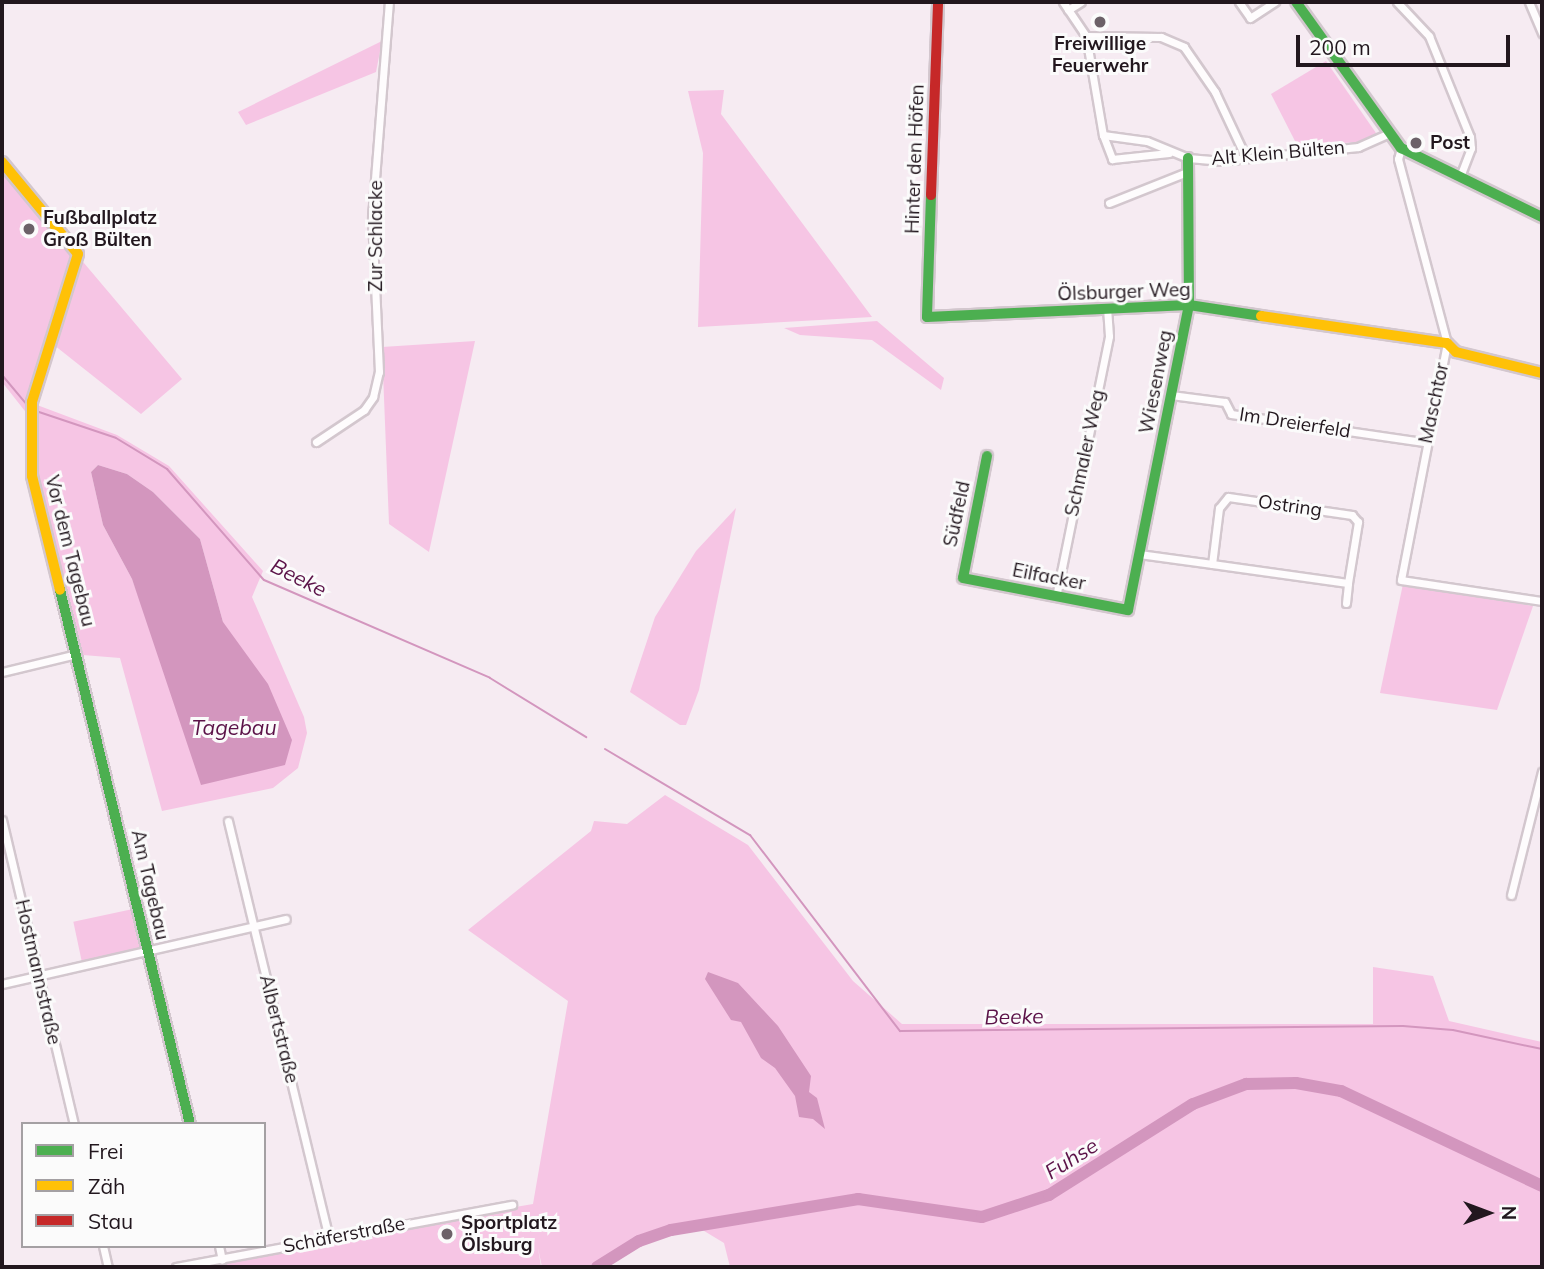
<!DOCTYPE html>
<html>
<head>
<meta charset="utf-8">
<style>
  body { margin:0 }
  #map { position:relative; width:1544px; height:1269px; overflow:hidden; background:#f6ebf2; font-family:Mulish,sans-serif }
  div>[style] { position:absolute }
  .green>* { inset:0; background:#f6c5e4; transform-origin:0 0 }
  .water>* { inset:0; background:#d396be }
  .stream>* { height:2px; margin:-1px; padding:0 1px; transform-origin:1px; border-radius:1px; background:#d396be }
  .river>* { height:12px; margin:-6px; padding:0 6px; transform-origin:6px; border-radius:6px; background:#d396be }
  .roads { filter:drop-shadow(2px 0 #d3c7ce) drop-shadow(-2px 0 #d3c7ce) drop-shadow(0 2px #d3c7ce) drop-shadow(0 -2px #d3c7ce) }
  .street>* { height:7px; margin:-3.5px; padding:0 3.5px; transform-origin:3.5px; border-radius:3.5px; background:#fefcfd }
  .fast>* { height:10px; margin:-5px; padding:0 5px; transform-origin:5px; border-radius:5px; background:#4caf50 }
  .slow>* { height:10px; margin:-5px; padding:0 5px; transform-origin:5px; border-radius:5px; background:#ffc107 }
  .jam>* { height:10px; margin:-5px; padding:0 5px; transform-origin:5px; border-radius:5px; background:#c62828 }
  .dots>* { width:19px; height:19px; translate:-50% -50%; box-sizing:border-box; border:4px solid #fbfbfb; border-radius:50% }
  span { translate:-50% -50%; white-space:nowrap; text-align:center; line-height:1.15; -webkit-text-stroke:6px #fbfbfb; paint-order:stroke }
  .poi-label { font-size:19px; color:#22171e; font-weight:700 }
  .left { translate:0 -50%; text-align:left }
  .street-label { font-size:19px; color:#22171e }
  .water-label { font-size:21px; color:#5b1248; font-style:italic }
  .frame { position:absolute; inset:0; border:4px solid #22171e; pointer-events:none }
  .legend { position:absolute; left:21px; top:1122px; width:245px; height:126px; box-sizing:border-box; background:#fbfbfb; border:2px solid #a4a0a3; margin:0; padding:9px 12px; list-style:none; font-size:21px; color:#22171e }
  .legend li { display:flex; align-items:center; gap:14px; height:35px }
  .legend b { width:35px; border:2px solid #a4a0a3 }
  .north { position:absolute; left:1453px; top:1178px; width:70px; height:70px; -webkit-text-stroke:5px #fbfbfb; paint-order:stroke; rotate:90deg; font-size:19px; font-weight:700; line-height:28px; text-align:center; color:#22171e }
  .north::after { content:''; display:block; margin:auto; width:24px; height:32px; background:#22171e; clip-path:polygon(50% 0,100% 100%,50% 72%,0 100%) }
  .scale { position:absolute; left:1296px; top:35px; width:214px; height:32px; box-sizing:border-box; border:4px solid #22171e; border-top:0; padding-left:9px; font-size:21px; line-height:24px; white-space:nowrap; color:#22171e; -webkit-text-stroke:5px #fbfbfb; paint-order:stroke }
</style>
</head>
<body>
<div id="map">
  <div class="green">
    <div style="clip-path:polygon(382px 41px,376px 72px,246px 125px,238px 112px)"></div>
    <div style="clip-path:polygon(1326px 61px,1376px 133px,1364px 142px,1297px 145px,1271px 94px)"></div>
    <div style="clip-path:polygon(724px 90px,721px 114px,872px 317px,698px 327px,703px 153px,688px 91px)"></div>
    <div style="clip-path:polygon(evenodd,2px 166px,182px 379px,141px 414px,54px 345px,37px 405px,117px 435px,169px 466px,263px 571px,252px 597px,304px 717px,307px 733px,298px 768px,273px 788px,162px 811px,120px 658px,83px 655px,36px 476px,32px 420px,2px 382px,2px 166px,98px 465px,127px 474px,153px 492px,200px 539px,223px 622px,151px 630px,132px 579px,103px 525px,91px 472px,98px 465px)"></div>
    <div style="clip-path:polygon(877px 321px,944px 378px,941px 390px,872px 340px,800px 335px,784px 328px)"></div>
    <div style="clip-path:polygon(475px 341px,429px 552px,389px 524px,382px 347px)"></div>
    <div style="clip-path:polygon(736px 508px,699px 690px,686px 725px,680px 725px,630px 692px,655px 617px,696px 551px)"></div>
    <div style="clip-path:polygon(1403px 584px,1533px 606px,1497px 710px,1380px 693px)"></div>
    <div style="clip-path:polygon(665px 795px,748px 845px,853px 981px,902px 1024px,1373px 1024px,1373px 967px,1433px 976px,1449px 1021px,1542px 1042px,1542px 1267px,730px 1267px,724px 1243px,691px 1223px,638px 1237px,588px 1267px,542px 1267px,538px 1248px,541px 1267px,198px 1267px,330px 1239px,533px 1204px,568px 1001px,468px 930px,591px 831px,594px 821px,627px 824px)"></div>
    <div style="left:133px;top:909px;width:42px;height:61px;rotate:78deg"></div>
  </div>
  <div class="water">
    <div style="clip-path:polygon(98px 465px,127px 474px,153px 492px,200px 539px,223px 622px,268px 684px,292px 740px,285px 765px,201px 785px,132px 579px,103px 525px,91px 472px)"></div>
    <div style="clip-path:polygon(708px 972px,738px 983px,778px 1026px,811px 1076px,809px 1092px,817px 1098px,825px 1129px,813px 1119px,799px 1117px,795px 1096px,775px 1068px,761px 1058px,741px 1022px,731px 1020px,705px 979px)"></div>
  </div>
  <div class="stream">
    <div style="left:2px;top:375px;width:40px;rotate:50deg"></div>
    <div style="left:36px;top:411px;width:84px;rotate:18.6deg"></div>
    <div style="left:116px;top:438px;width:60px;rotate:31.3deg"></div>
    <div style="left:167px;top:469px;width:147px;rotate:48.9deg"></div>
    <div style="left:264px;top:580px;width:246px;rotate:23.4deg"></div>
    <div style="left:490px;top:678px;width:113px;rotate:31.6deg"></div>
    <div style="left:605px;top:749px;width:169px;rotate:30.7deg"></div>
    <div style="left:750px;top:835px;width:247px;rotate:52.6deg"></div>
    <div style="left:900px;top:1031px;width:503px;rotate:-0.57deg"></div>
    <div style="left:1403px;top:1026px;width:50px;rotate:4.6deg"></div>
    <div style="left:1453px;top:1030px;width:91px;rotate:12.1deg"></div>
  </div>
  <div class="river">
    <div style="left:597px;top:1267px;width:49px;rotate:-31.8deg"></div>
    <div style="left:639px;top:1241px;width:34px;rotate:-19deg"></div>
    <div style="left:671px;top:1230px;width:190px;rotate:-9.4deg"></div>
    <div style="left:858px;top:1199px;width:125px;rotate:8.3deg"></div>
    <div style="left:982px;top:1217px;width:71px;rotate:-18.2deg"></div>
    <div style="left:1049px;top:1195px;width:170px;rotate:-32.3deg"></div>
    <div style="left:1193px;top:1104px;width:57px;rotate:-20.7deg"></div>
    <div style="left:1246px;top:1084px;width:50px;rotate:-1.1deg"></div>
    <div style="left:1296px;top:1083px;width:46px;rotate:10.1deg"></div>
    <div style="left:1341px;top:1091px;width:222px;rotate:25.3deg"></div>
  </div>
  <div class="roads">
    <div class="street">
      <div style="left:1063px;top:2px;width:41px;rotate:55.9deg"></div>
      <div style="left:1086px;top:36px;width:100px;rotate:80.3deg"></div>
      <div style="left:1103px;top:135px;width:44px;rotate:7.8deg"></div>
      <div style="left:1147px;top:141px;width:44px;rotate:22.5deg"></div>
      <div style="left:1188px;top:158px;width:32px;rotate:5deg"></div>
      <div style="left:1220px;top:161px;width:139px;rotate:-5.8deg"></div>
      <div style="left:1358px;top:147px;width:32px;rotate:-24deg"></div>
      <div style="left:1239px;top:2px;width:19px;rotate:55deg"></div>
      <div style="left:1250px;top:18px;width:30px;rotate:-33deg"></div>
      <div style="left:1397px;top:2px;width:47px;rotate:46.7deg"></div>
      <div style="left:1429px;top:36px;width:109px;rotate:67.9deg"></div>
      <div style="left:1470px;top:137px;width:11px;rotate:85deg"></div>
      <div style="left:1471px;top:148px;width:30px;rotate:111deg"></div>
      <div style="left:1529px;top:2px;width:34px;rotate:67deg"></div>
      <div style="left:1068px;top:10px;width:15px;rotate:-32deg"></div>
      <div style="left:1086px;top:36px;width:75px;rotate:0.8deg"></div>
      <div style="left:1161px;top:37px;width:25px;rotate:23deg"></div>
      <div style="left:1184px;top:47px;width:55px;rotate:55.4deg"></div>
      <div style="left:1215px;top:92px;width:73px;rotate:64.8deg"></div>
      <div style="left:1103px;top:135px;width:26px;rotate:69deg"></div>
      <div style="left:1112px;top:159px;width:57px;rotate:-6deg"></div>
      <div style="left:1401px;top:148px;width:11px;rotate:105deg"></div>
      <div style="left:1398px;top:159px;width:190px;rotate:75.1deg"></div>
      <div style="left:1447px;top:343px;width:241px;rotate:101deg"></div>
      <div style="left:1401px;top:580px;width:143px;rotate:8.5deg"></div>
      <div style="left:1109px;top:203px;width:84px;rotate:-21.7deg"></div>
      <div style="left:1171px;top:395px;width:54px;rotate:7.4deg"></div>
      <div style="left:1225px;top:402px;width:13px;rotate:63deg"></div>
      <div style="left:1231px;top:414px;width:195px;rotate:8.3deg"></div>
      <div style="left:316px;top:442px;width:58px;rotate:-33.7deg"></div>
      <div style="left:364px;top:410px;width:16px;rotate:-55deg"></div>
      <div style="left:373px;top:397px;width:26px;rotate:-77deg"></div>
      <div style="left:379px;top:372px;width:155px;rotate:-92.6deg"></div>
      <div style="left:372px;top:217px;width:216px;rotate:-85.5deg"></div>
      <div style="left:1139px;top:554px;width:74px;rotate:7.8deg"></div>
      <div style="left:1212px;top:564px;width:137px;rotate:8deg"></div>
      <div style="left:1348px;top:583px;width:62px;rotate:-80.7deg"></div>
      <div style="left:1358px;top:522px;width:9px;rotate:-131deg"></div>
      <div style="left:1352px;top:515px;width:125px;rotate:-171.7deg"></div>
      <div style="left:1228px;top:497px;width:14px;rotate:129deg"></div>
      <div style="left:1219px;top:508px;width:56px;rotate:97.1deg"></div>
      <div style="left:1056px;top:597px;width:266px;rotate:-78.5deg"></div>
      <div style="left:1109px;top:336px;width:27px;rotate:-94deg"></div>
      <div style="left:1346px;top:603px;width:20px;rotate:-84deg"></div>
      <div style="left:2px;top:672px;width:77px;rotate:-13.5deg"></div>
      <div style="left:2px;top:820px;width:312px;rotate:76.7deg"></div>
      <div style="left:228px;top:821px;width:428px;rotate:76.4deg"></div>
      <div style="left:1511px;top:895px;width:127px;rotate:-75.9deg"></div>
      <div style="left:2px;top:984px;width:291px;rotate:-12.9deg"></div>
      <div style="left:103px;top:1246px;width:22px;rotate:77deg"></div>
      <div style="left:219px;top:1246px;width:14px;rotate:78deg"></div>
      <div style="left:176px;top:1267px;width:342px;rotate:-10.5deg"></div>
    </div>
    <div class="fast">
      <div style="left:1296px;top:2px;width:180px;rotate:54.3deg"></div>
      <div style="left:1401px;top:148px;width:157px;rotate:26.1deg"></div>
      <div style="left:931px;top:195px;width:122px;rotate:91.9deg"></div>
      <div style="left:927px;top:317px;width:262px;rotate:-2.6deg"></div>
      <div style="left:1189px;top:305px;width:73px;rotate:8.7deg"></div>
      <div style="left:987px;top:456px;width:124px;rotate:101.1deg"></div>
      <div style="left:963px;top:578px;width:168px;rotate:11deg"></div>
      <div style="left:1128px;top:610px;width:311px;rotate:-78.7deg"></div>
      <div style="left:1189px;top:305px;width:147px;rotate:-90.4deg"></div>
      <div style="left:60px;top:590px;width:550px;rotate:76.32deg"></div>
    </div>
    <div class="slow">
      <div style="left:2px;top:162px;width:119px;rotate:50.4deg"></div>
      <div style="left:78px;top:254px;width:155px;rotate:107.3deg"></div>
      <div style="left:32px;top:402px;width:74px;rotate:90deg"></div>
      <div style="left:32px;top:476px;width:117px;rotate:76.2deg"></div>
      <div style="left:1261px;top:316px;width:188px;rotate:8.3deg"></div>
      <div style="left:1447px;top:343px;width:13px;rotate:45deg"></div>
      <div style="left:1456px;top:352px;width:89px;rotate:13.7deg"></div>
    </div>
    <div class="jam">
      <div style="left:931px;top:195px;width:193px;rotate:-87.9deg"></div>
    </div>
  </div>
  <div class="dots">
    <div style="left:1100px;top:22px;background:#6c6168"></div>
    <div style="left:1416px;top:143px;background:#6c6168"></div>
    <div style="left:29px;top:229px;background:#6c6168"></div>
    <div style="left:447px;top:1234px;background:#6c6168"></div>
  </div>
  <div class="poi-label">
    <span style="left:1100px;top:55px">Freiwillige<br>Feuerwehr</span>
    <span class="left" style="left:1430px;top:143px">Post</span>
    <span class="left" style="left:43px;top:229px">Fußballplatz<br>Groß Bülten</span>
    <span class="left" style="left:461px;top:1234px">Sportplatz<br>Ölsburg</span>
  </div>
  <div class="street-label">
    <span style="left:1278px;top:153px;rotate:-5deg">Alt Klein Bülten</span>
    <span style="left:915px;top:159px;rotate:-88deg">Hinter den Höfen</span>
    <span style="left:376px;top:236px;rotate:-90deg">Zur Schlacke</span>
    <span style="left:1124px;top:292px;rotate:-2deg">Ölsburger Weg</span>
    <span style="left:1156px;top:382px;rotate:-79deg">Wiesenweg</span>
    <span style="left:1434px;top:403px;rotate:-78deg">Maschtor</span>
    <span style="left:1295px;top:423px;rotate:9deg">Im Dreierfeld</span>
    <span style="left:1085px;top:453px;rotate:-78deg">Schmaler Weg</span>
    <span style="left:1290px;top:506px;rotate:8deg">Ostring</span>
    <span style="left:957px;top:514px;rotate:-78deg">Südfeld</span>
    <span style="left:70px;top:551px;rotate:76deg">Vor dem Tagebau</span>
    <span style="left:1049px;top:577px;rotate:11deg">Eilfacker</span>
    <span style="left:150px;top:885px;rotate:77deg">Am Tagebau</span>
    <span style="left:38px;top:972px;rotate:77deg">Hostmannstraße</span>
    <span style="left:279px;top:1029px;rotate:76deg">Albertstraße</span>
    <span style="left:344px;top:1235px;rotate:-11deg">Schäferstraße</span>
  </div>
  <div class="water-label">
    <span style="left:299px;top:577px;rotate:27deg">Beeke</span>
    <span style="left:234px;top:727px">Tagebau</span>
    <span style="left:1014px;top:1016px;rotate:-1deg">Beeke</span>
    <span style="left:1071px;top:1158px;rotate:-32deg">Fuhse</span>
  </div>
  <div class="frame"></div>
  <ul class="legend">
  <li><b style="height:9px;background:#4caf50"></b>Frei</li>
  <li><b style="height:9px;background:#ffc107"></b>Zäh</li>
  <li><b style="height:9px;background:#c62828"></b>Stau</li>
  </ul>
  <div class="north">N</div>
  <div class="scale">200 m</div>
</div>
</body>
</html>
